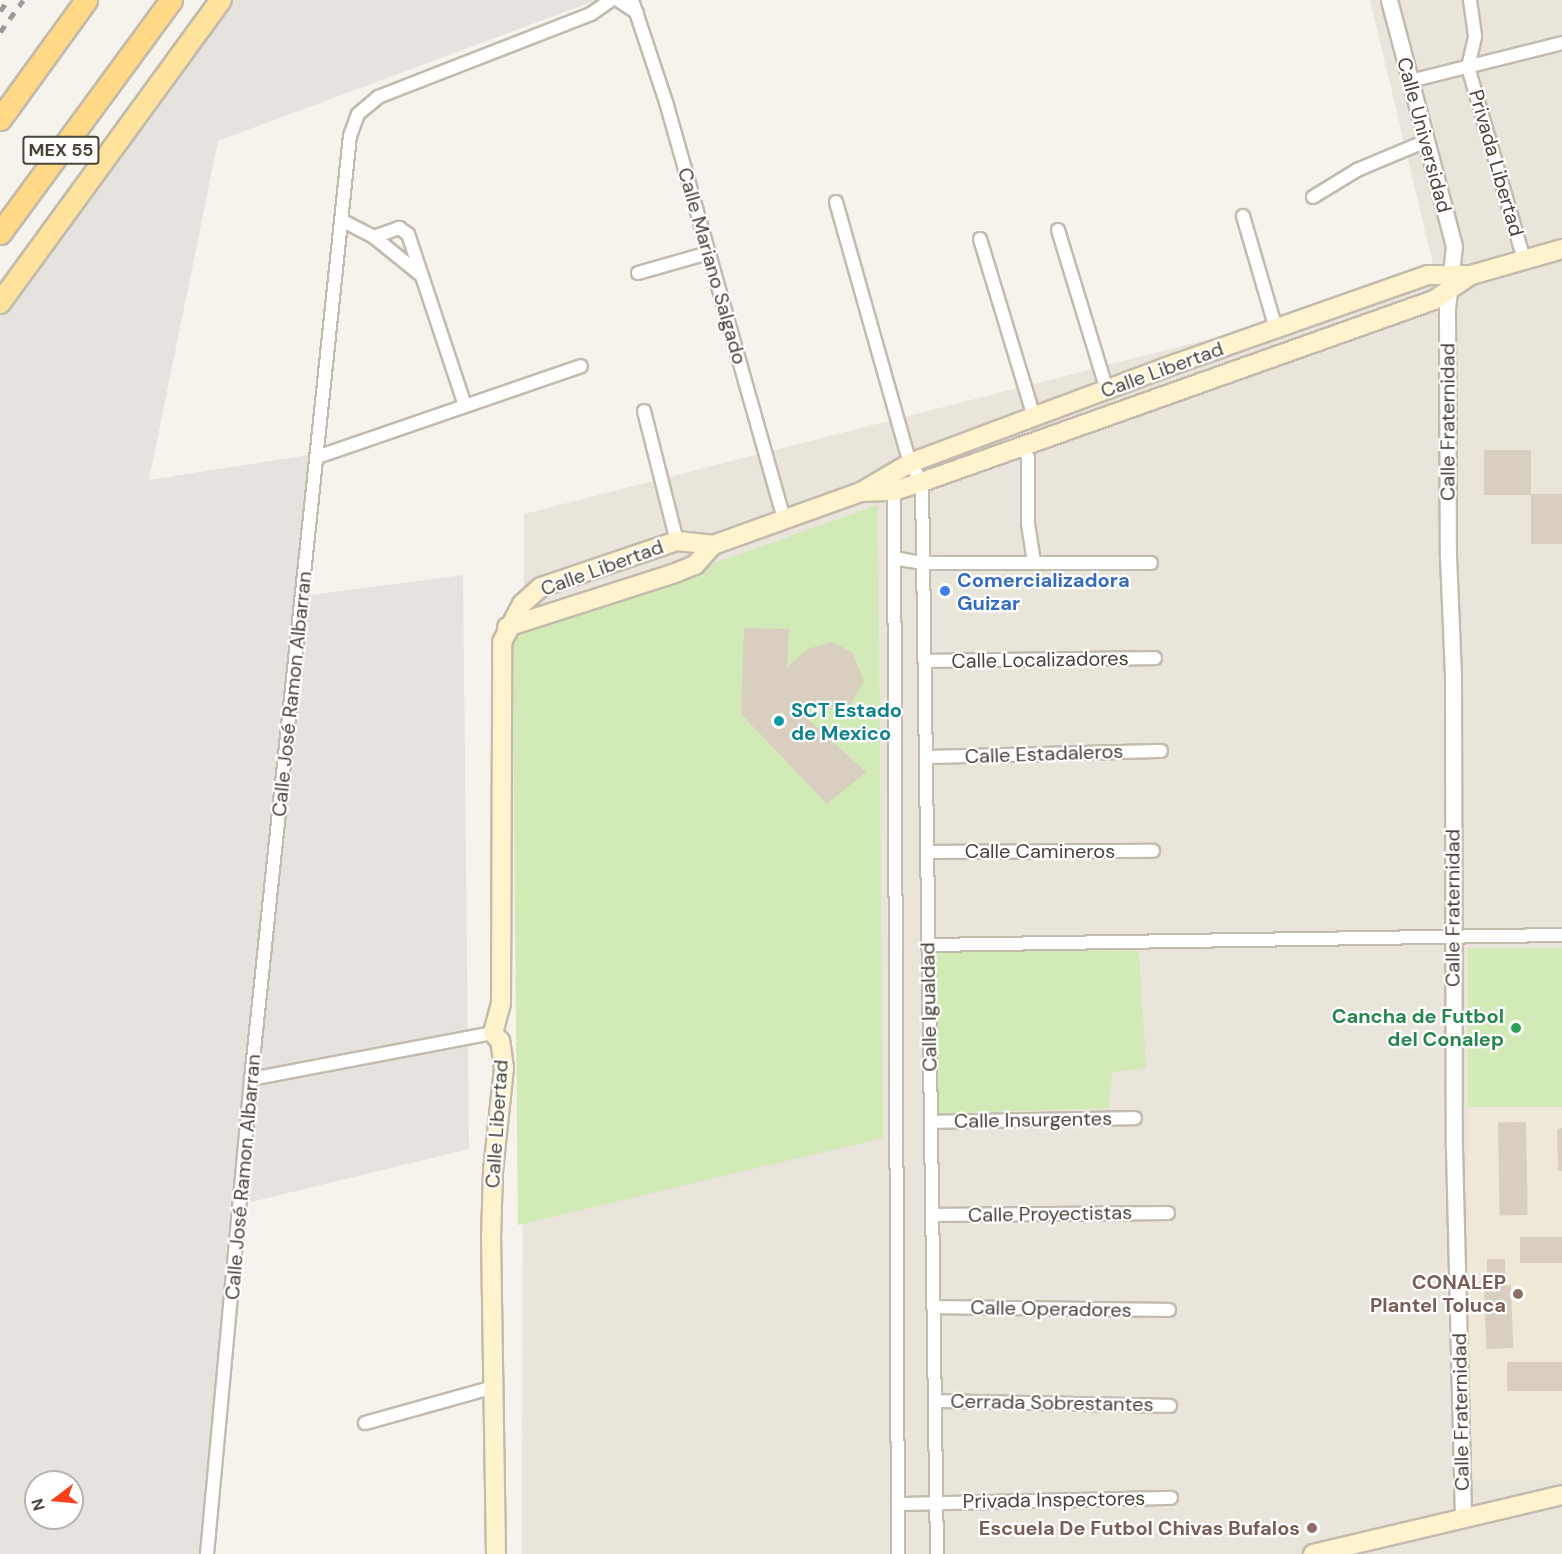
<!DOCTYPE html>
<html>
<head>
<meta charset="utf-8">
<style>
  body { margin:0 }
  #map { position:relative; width:1562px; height:1554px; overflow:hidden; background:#f6f3ec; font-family:"DM Sans",sans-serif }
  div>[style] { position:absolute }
  .residential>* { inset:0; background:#eae5da }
  .industrial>* { inset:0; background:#e6e2dd }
  .education>* { inset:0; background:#efe8d6; transform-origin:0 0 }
  .green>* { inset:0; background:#d2eab5; transform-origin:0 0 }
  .building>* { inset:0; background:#d8cfc1; transform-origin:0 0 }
  .roads { filter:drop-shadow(2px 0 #c2bbae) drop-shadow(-2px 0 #c2bbae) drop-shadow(0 2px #c2bbae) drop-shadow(0 -2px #c2bbae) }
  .minor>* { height:12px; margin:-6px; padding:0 6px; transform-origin:6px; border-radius:6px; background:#fff }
  .tertiary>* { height:15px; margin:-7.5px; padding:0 7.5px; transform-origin:7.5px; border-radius:7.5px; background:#fff }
  .secondary>* { height:18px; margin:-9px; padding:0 9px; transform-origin:9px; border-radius:9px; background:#fff3cd }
  .primary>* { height:20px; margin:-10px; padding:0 10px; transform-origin:10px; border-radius:10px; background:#ffe39c }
  .trunk>* { height:21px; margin:-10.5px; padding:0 10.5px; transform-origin:10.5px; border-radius:10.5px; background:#ffd985 }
  .rail>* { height:4.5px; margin-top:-2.25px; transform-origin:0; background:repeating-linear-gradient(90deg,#9a9a9a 0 8px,transparent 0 16px) }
  .dots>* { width:16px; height:16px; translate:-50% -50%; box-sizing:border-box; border:3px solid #fff; border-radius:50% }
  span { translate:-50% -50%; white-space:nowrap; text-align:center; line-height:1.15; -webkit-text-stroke:4.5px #fff; paint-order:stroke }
  .shield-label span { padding:2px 4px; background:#fff; border:2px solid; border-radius:4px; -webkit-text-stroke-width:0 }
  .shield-label { font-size:18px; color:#4b4439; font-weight:700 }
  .street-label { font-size:20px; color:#4b4439 }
  .shop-label { font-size:20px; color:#366cbe; font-weight:700 }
  .left { translate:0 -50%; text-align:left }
  .culture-label { font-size:20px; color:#0d838f; font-weight:700 }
  .leisure-label { font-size:20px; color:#27864d; font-weight:700 }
  .right { translate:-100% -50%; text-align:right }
  .education-label { font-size:20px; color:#785e54; font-weight:700 }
  .north { position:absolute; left:24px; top:1470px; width:60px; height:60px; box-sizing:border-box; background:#fff; border:2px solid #b7b4b0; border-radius:50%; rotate:254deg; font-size:16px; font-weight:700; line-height:24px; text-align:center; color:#4b4439 }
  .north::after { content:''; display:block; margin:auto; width:21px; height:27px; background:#fc3f1d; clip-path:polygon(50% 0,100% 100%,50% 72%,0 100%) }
</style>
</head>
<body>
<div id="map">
  <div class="residential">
    <div style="clip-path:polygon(1370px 0,1562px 0,1562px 1554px,522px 1554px,524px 514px,1437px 281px)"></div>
  </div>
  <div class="industrial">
    <div style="clip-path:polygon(evenodd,227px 0,597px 0,218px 141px,149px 480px,309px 455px,296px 597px,463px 575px,469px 1149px,230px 1207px,201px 1554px,0 1554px,0 315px,227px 0,36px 1482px,72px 1482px,72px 1518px,36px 1518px,36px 1482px)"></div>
  </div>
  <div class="education">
    <div style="left:1562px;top:948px;width:532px;height:94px;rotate:90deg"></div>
  </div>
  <div class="green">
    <div style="clip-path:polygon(878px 505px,883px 1138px,518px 1225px,512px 635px)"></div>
    <div style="clip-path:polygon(929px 948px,1139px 951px,1146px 1068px,1112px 1072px,1109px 1108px,931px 1114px)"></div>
    <div style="left:1562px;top:948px;width:159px;height:94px;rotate:90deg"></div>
  </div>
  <div class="building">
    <div style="left:1531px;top:450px;width:45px;height:47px;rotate:90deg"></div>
    <div style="left:1562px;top:494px;width:50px;height:31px;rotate:90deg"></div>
    <div style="clip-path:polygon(744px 628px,789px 629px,787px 667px,808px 649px,832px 642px,853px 653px,864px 681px,849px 707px,823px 710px,805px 701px,800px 712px,866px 772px,827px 804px,741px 714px)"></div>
    <div style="left:1526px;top:1122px;width:93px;height:28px;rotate:89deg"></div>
    <div style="clip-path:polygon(1562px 1128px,1562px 1171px,1558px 1171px,1557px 1129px)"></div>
    <div style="left:1562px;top:1237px;width:26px;height:42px;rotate:90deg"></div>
    <div style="left:1487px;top:1259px;width:18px;height:25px"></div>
    <div style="left:1511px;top:1285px;width:63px;height:27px;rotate:88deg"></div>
    <div style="left:1562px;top:1362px;width:29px;height:55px;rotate:90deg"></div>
  </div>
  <div class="roads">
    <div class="minor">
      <div style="left:618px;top:0;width:23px;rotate:34deg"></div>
      <div style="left:632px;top:0;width:108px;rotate:71.6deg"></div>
      <div style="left:666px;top:102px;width:434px;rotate:74.2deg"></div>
      <div style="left:1470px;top:0;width:37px;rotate:82deg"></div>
      <div style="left:1475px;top:37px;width:31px;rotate:103deg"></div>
      <div style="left:1468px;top:67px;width:201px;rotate:73.8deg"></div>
      <div style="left:1410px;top:81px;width:157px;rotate:-14deg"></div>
      <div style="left:1313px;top:197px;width:52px;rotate:-31.5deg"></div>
      <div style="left:1357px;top:170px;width:75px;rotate:-22.8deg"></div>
      <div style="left:836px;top:202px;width:271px;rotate:74.2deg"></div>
      <div style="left:910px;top:463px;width:22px;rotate:58deg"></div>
      <div style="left:922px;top:482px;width:1072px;rotate:89.2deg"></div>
      <div style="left:1243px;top:216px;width:118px;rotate:73.7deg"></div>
      <div style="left:341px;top:220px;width:37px;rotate:27deg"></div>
      <div style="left:374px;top:237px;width:60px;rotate:39deg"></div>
      <div style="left:1058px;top:230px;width:167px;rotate:73deg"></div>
      <div style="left:374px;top:237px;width:27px;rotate:-20deg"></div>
      <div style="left:399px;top:228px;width:11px;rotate:34deg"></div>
      <div style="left:408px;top:234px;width:180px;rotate:71.6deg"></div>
      <div style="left:980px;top:239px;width:186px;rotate:73.1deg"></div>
      <div style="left:638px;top:273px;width:73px;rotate:-15.9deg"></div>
      <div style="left:644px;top:411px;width:134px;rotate:75.8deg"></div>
      <div style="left:1023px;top:445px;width:14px;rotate:69deg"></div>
      <div style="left:1028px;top:458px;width:66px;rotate:90deg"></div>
      <div style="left:1028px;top:524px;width:39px;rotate:81deg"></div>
      <div style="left:317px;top:457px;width:279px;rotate:-19deg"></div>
      <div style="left:894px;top:483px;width:1071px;rotate:89.79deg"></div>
      <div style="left:894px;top:558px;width:29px;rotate:10deg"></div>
      <div style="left:923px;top:563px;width:228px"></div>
      <div style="left:925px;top:661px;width:230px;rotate:-0.7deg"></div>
      <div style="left:926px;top:757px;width:235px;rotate:-1.5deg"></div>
      <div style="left:927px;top:852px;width:226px;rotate:-0.3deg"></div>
      <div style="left:929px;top:945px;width:633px;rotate:-0.91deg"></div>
      <div style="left:251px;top:1079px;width:246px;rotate:-10.8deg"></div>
      <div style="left:931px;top:1122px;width:204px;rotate:-1.1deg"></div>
      <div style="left:932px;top:1215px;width:236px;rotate:-0.5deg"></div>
      <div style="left:933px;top:1307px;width:236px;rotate:0.7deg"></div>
      <div style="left:935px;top:1401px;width:235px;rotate:1.2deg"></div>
      <div style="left:365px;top:1423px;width:134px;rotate:-15.6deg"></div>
      <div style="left:898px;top:1504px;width:273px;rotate:-1.3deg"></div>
      <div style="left:207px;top:1554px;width:477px;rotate:-84.7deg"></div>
      <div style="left:251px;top:1079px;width:948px;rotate:-84.01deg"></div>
      <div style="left:350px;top:136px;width:23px;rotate:-70deg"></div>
      <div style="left:358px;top:114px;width:26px;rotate:-40deg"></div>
      <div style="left:378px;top:97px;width:229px;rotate:-21.3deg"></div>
      <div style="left:591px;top:14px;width:24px;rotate:-35deg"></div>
    </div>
    <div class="tertiary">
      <div style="left:1389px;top:0;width:254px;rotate:75.2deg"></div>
      <div style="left:1454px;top:246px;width:62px;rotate:96.4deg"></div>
      <div style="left:1447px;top:308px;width:248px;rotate:89.8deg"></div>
      <div style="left:1448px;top:556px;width:118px;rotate:87.6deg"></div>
      <div style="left:1453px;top:674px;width:474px;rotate:89.9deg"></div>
      <div style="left:1454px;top:1148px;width:368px;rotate:88.6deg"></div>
    </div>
    <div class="secondary">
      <div style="left:861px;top:492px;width:33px;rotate:-2deg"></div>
      <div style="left:894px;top:491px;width:29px;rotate:-18deg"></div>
      <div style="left:922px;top:482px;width:543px;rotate:-19.57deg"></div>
      <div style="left:1434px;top:300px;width:45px;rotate:-34deg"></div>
      <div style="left:1471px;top:275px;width:95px;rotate:-15.9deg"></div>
      <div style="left:507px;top:627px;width:176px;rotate:-17.8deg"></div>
      <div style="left:675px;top:573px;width:22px;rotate:-22deg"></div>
      <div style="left:695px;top:565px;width:27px;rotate:-48deg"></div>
      <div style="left:713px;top:545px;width:157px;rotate:-19.7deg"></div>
      <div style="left:861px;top:492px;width:57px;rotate:-30.6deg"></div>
      <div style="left:910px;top:463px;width:283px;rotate:-20.5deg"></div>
      <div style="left:1175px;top:364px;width:268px;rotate:-19.4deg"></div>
      <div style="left:1428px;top:275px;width:43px"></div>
      <div style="left:496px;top:1554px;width:315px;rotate:-90.9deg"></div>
      <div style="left:491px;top:1239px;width:68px;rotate:-88.3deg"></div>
      <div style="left:493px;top:1171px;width:104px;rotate:-83.9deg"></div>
      <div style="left:504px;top:1068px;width:27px;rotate:-98deg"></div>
      <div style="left:500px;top:1041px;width:11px;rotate:-131deg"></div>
      <div style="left:493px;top:1033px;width:31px;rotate:-75deg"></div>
      <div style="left:501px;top:1003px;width:361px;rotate:-89.8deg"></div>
      <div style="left:502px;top:642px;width:43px;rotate:-62.2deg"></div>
      <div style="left:522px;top:604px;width:25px;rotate:-42deg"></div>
      <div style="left:541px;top:587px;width:144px;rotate:-18.7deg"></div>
      <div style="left:677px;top:541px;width:36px;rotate:6deg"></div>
      <div style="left:1313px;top:1554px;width:256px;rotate:-13.3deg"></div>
    </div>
    <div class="primary">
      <div style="left:0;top:303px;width:375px;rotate:-53.9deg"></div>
    </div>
    <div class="trunk">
      <div style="left:0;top:119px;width:147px;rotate:-54.1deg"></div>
      <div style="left:0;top:233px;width:289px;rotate:-53.7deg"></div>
    </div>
  </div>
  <div class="rail">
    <div style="left:0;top:11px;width:14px;rotate:-54deg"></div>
    <div style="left:0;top:32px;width:39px;rotate:-54deg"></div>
  </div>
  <div class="dots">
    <div style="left:945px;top:591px;background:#3f7fe0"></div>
    <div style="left:779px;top:721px;background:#0f9aa8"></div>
    <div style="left:1516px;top:1028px;background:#2e9e5b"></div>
    <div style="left:1518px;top:1294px;background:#8d6e63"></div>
    <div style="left:1312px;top:1528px;background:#8d6e63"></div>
  </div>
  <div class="shield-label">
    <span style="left:61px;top:150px">MEX 55</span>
  </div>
  <div class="street-label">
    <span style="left:1424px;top:135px;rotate:75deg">Calle Universidad</span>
    <span style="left:1496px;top:163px;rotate:74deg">Privada Libertad</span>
    <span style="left:712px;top:266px;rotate:74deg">Calle Mariano Salgado</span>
    <span style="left:1162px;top:370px;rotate:-20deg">Calle Libertad</span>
    <span style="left:1448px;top:422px;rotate:-90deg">Calle Fraternidad</span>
    <span style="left:602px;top:568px;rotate:-20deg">Calle Libertad</span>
    <span style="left:1040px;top:660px;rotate:-1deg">Calle Localizadores</span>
    <span style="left:292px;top:694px;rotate:-84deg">Calle José Ramon Albarran</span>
    <span style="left:1044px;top:754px;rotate:-2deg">Calle Estadaleros</span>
    <span style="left:1040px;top:851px">Calle Camineros</span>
    <span style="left:1453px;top:908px;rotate:-90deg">Calle Fraternidad</span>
    <span style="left:929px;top:1007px;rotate:-91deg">Calle Igualdad</span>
    <span style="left:1033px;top:1120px;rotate:-1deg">Calle Insurgentes</span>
    <span style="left:497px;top:1124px;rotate:-86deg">Calle Libertad</span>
    <span style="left:243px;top:1177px;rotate:-85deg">Calle José Ramon Albarran</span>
    <span style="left:1050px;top:1214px;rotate:-1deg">Calle Proyectistas</span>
    <span style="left:1051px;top:1309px;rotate:1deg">Calle Operadores</span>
    <span style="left:1052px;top:1403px;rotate:1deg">Cerrada Sobrestantes</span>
    <span style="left:1461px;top:1412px;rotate:-91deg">Calle Fraternidad</span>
    <span style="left:1054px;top:1500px;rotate:-1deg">Privada Inspectores</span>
  </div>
  <div class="shop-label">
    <span class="left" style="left:957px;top:592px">Comercializadora<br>Guizar</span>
  </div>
  <div class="culture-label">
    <span class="left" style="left:791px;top:722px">SCT Estado<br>de Mexico</span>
  </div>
  <div class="leisure-label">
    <span class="right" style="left:1504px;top:1028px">Cancha de Futbol<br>del Conalep</span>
  </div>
  <div class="education-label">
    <span class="right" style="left:1506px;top:1294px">CONALEP<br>Plantel Toluca</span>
    <span class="right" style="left:1300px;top:1528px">Escuela De Futbol Chivas Bufalos</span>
  </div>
  <div class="north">N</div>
</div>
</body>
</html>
